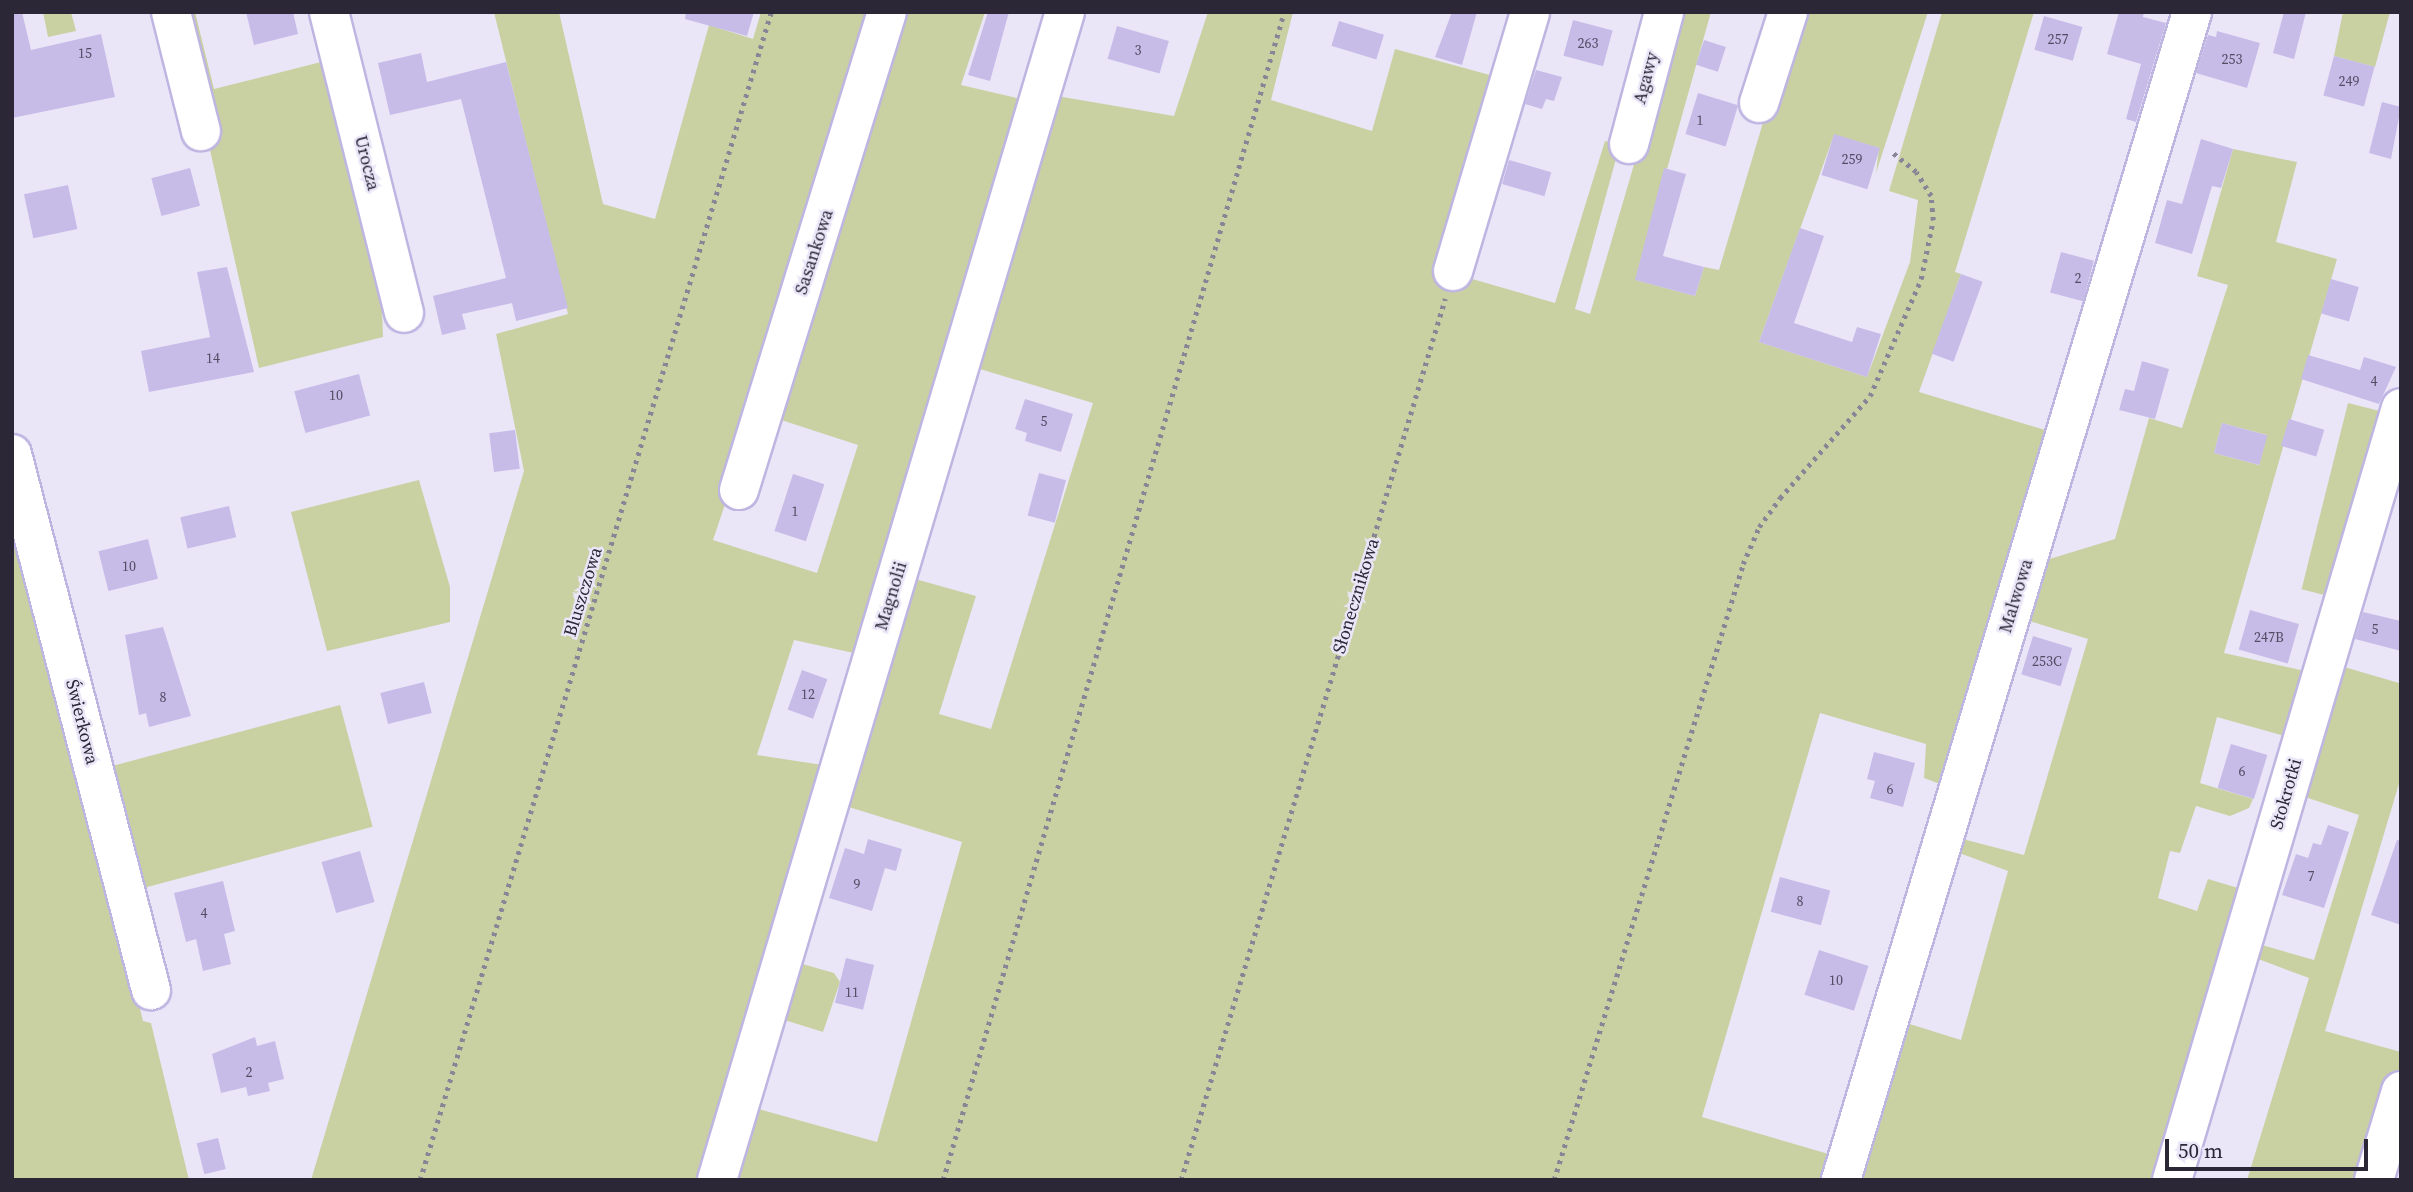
<!DOCTYPE html>
<html>
<head>
<meta charset="utf-8">
<style>
  body { margin:0 }
  #map { position:relative; width:2413px; height:1192px; overflow:hidden; background:#eae6f8; font-family:"Source Serif 4",serif }
  div>[style] { position:absolute }
  .green>* { inset:0; background:#c9d1a2; transform-origin:0 0 }
  .building>* { inset:0; background:#c7bce8; transform-origin:0 0 }
  .path>* { height:4.5px; margin-top:-2.25px; transform-origin:0; background:repeating-linear-gradient(90deg,#898596 0 3.5px,transparent 0 8.5px) }
  .roads { filter:drop-shadow(2px 0 #bfb5e1) drop-shadow(-2px 0 #bfb5e1) drop-shadow(0 2px #bfb5e1) drop-shadow(0 -2px #bfb5e1) }
  .minor>* { height:38px; margin:-19px; padding:0 19px; transform-origin:19px; border-radius:19px; background:#fff }
  span { translate:-50% -50%; white-space:nowrap; text-align:center; line-height:1.15; -webkit-text-stroke:5px #eae6f8; paint-order:stroke }
  .number-label { font-size:14px; color:#524c63 }
  .number-label span { -webkit-text-stroke-width:0 }
  .street-label { font-size:18px; color:#2b2737 }
  .frame { position:absolute; inset:0; border:14px solid #2b2737; pointer-events:none }
  .scale { position:absolute; left:2165px; top:1139px; width:203px; height:32px; box-sizing:border-box; border:4px solid #2b2737; border-top:0; padding-left:9px; font-size:21px; line-height:24px; white-space:nowrap; color:#2b2737; -webkit-text-stroke:5px #eae6f8; paint-order:stroke }
</style>
</head>
<body>
<div id="map">
  <div class="green">
    <div style="clip-path:polygon(43px 12px,71px 12px,76px 31px,48px 37px)"></div>
    <div style="clip-path:polygon(179px 12px,195px 12px,214px 89px,325px 61px,380px 257px,383px 337px,259px 368px)"></div>
    <div style="clip-path:polygon(evenodd,494px 12px,559px 12px,603px 204px,655px 219px,709px 25px,753px 39px,761px 12px,985px 12px,961px 85px,1025px 100px,863px 655px,794px 640px,757px 755px,829px 766px,707px 1180px,311px 1180px,524px 471px,496px 334px,568px 314px,494px 12px,808px 257px,772px 417px,858px 445px,817px 573px,713px 540px,808px 257px)"></div>
    <div style="clip-path:polygon(evenodd,1208px 12px,1293px 12px,1271px 100px,1372px 131px,1395px 49px,1519px 83px,1462px 276px,1555px 303px,1605px 141px,1620px 144px,1575px 309px,1590px 314px,1679px 12px,1711px 12px,1636px 280px,1695px 296px,1704px 267px,1719px 270px,1796px 12px,1928px 12px,1876px 173px,1879px 148px,1834px 135px,1759px 342px,1867px 377px,1910px 262px,1918px 200px,1889px 191px,1942px 12px,2034px 12px,1955px 272px,1961px 274px,1919px 392px,2055px 433px,1948px 787px,1924px 778px,1926px 744px,1820px 713px,1702px 1117px,1856px 1162px,1900px 1021px,1961px 1040px,2008px 871px,1962px 854px,1956px 847px,1959px 838px,2024px 855px,2088px 639px,2023px 619px,2043px 561px,2115px 539px,2149px 418px,2182px 428px,2228px 285px,2197px 276px,2233px 149px,2297px 162px,2276px 242px,2337px 259px,2224px 653px,2314px 673px,2295px 739px,2217px 717px,2200px 783px,2253px 799px,2249px 808px,2230px 816px,2196px 806px,2180px 853px,2170px 851px,2158px 898px,2197px 911px,2208px 879px,2248px 891px,2167px 1180px,725px 1180px,748px 1106px,877px 1142px,962px 842px,839px 804px,908px 577px,976px 596px,939px 714px,991px 729px,1093px 403px,970px 366px,1051px 95px,1174px 116px,1208px 12px,2222px 423px,2267px 435px,2259px 465px,2214px 453px,2222px 423px)"></div>
    <div style="clip-path:polygon(2343px 12px,2390px 12px,2375px 67px,2334px 56px)"></div>
    <div style="left:2348px;top:403px;width:44px;height:192px;rotate:14deg"></div>
    <div style="clip-path:polygon(419px 480px,450px 587px,450px 622px,327px 651px,291px 512px)"></div>
    <div style="clip-path:polygon(12px 490px,143px 1021px,151px 1023px,189px 1180px,12px 1180px)"></div>
    <div style="clip-path:polygon(2334px 664px,2399px 683px,2401px 679px,2401px 777px,2325px 1031px,2401px 1052px,2401px 1062px,2365px 1180px,2247px 1180px,2309px 978px,2245px 954px,2288px 853px,2262px 945px,2314px 960px,2359px 815px,2296px 794px)"></div>
    <div style="left:340px;top:705px;width:126px;height:242px;rotate:75deg"></div>
    <div style="clip-path:polygon(792px 961px,834px 973px,840px 982px,823px 1032px,775px 1017px)"></div>
  </div>
  <div class="building">
    <div style="clip-path:polygon(12px 12px,22px 12px,31px 50px,101px 34px,115px 97px,12px 118px)"></div>
    <div style="clip-path:polygon(246px 12px,293px 12px,298px 34px,254px 45px)"></div>
    <div style="clip-path:polygon(686px 12px,754px 12px,747px 36px,685px 19px)"></div>
    <div style="clip-path:polygon(988px 12px,1009px 12px,990px 81px,968px 75px)"></div>
    <div style="clip-path:polygon(1452px 12px,1477px 12px,1462px 65px,1435px 57px)"></div>
    <div style="clip-path:polygon(2119px 12px,2144px 12px,2143px 17px,2166px 23px,2136px 122px,2126px 119px,2141px 64px,2107px 54px)"></div>
    <div style="clip-path:polygon(2284px 12px,2306px 12px,2294px 59px,2273px 53px)"></div>
    <div style="left:2044px;top:16px;width:40px;height:35px;rotate:16deg"></div>
    <div style="left:1573px;top:20px;width:41px;height:37px;rotate:15deg"></div>
    <div style="left:1339px;top:21px;width:47px;height:26px;rotate:17deg"></div>
    <div style="left:1117px;top:26px;width:54px;height:34px;rotate:16deg"></div>
    <div style="clip-path:polygon(2217px 31px,2260px 43px,2247px 88px,2196px 73px,2208px 35px,2216px 37px)"></div>
    <div style="left:1704px;top:40px;width:23px;height:26px;rotate:18deg"></div>
    <div style="clip-path:polygon(421px 53px,427px 82px,506px 62px,568px 308px,516px 321px,512px 303px,462px 314px,466px 329px,442px 335px,433px 296px,506px 278px,461px 99px,390px 115px,378px 63px)"></div>
    <div style="left:2334px;top:56px;width:42px;height:41px;rotate:15deg"></div>
    <div style="clip-path:polygon(1536px 70px,1562px 77px,1554px 101px,1546px 99px,1542px 109px,1525px 104px)"></div>
    <div style="left:1698px;top:93px;width:42px;height:43px;rotate:17deg"></div>
    <div style="clip-path:polygon(2382px 102px,2401px 107px,2391px 159px,2369px 153px)"></div>
    <div style="left:1834px;top:134px;width:48px;height:43px;rotate:17deg"></div>
    <div style="clip-path:polygon(2201px 139px,2233px 149px,2221px 188px,2212px 186px,2192px 254px,2155px 243px,2167px 200px,2182px 204px)"></div>
    <div style="left:1509px;top:160px;width:44px;height:25px;rotate:16deg"></div>
    <div style="left:190px;top:168px;width:39px;height:40px;rotate:75deg"></div>
    <div style="clip-path:polygon(1664px 168px,1686px 174px,1663px 256px,1704px 267px,1695px 296px,1635px 280px)"></div>
    <div style="left:68px;top:185px;width:45px;height:45px;rotate:78deg"></div>
    <div style="clip-path:polygon(1800px 228px,1824px 236px,1794px 323px,1852px 342px,1857px 327px,1881px 334px,1867px 377px,1759px 342px)"></div>
    <div style="left:2061px;top:252px;width:34px;height:42px;rotate:15deg"></div>
    <div style="clip-path:polygon(227px 267px,254px 372px,149px 392px,141px 351px,210px 337px,197px 272px)"></div>
    <div style="left:1961px;top:274px;width:23px;height:85px;rotate:20deg"></div>
    <div style="left:2331px;top:279px;width:29px;height:36px;rotate:16deg"></div>
    <div style="clip-path:polygon(2308px 355px,2360px 370px,2364px 357px,2396px 367px,2379px 404px,2301px 379px)"></div>
    <div style="clip-path:polygon(2142px 361px,2169px 369px,2155px 419px,2119px 410px,2125px 389px,2134px 391px)"></div>
    <div style="left:359px;top:374px;width:43px;height:67px;rotate:75deg"></div>
    <div style="clip-path:polygon(1025px 399px,1073px 414px,1061px 452px,1025px 441px,1027px 433px,1015px 429px)"></div>
    <div style="left:2289px;top:419px;width:37px;height:28px;rotate:17deg"></div>
    <div style="left:2222px;top:423px;width:47px;height:31px;rotate:15deg"></div>
    <div style="left:515px;top:430px;width:39px;height:26px;rotate:83deg"></div>
    <div style="left:1039px;top:473px;width:28px;height:44px;rotate:15deg"></div>
    <div style="left:793px;top:474px;width:33px;height:60px;rotate:18deg"></div>
    <div style="left:229px;top:506px;width:32px;height:50px;rotate:77deg"></div>
    <div style="left:148px;top:539px;width:41px;height:51px;rotate:76deg"></div>
    <div style="left:2250px;top:610px;width:51px;height:41px;rotate:16deg"></div>
    <div style="clip-path:polygon(2363px 612px,2401px 621px,2401px 651px,2355px 639px)"></div>
    <div style="clip-path:polygon(163px 627px,191px 716px,149px 727px,146px 713px,139px 715px,125px 635px)"></div>
    <div style="left:2033px;top:636px;width:41px;height:40px;rotate:17deg"></div>
    <div style="left:802px;top:670px;width:27px;height:42px;rotate:20deg"></div>
    <div style="left:424px;top:682px;width:32px;height:45px;rotate:76deg"></div>
    <div style="left:2231px;top:744px;width:38px;height:46px;rotate:17deg"></div>
    <div style="clip-path:polygon(1874px 752px,1915px 763px,1903px 807px,1870px 798px,1875px 781px,1867px 779px)"></div>
    <div style="clip-path:polygon(2328px 825px,2349px 832px,2324px 908px,2282px 895px,2296px 854px,2308px 858px,2313px 843px,2321px 845px)"></div>
    <div style="clip-path:polygon(868px 839px,902px 849px,896px 871px,885px 868px,872px 911px,829px 898px,845px 848px,864px 854px)"></div>
    <div style="clip-path:polygon(2397px 840px,2401px 841px,2401px 925px,2371px 915px)"></div>
    <div style="left:360px;top:851px;width:53px;height:40px;rotate:74deg"></div>
    <div style="left:1780px;top:877px;width:52px;height:36px;rotate:15deg"></div>
    <div style="clip-path:polygon(223px 881px,235px 931px,224px 934px,231px 964px,203px 971px,196px 939px,186px 942px,174px 893px)"></div>
    <div style="left:1819px;top:950px;width:52px;height:47px;rotate:18deg"></div>
    <div style="left:846px;top:958px;width:29px;height:46px;rotate:14deg"></div>
    <div style="clip-path:polygon(255px 1037px,257px 1046px,275px 1041px,284px 1079px,268px 1083px,270px 1091px,248px 1096px,246px 1087px,221px 1093px,212px 1054px)"></div>
    <div style="left:218px;top:1138px;width:32px;height:22px;rotate:76deg"></div>
  </div>
  <div class="path">
    <div style="left:420px;top:1180px;width:1220px;rotate:-73.27deg"></div>
    <div style="left:943px;top:1180px;width:1217px;rotate:-73.72deg"></div>
    <div style="left:1181px;top:1180px;width:920px;rotate:-73.32deg"></div>
    <div style="left:1554px;top:1180px;width:644px;rotate:-72.94deg"></div>
    <div style="left:1743px;top:564px;width:40px;rotate:-66.6deg"></div>
    <div style="left:1759px;top:527px;width:36px;rotate:-54deg"></div>
    <div style="left:1780px;top:498px;width:136px;rotate:-48.6deg"></div>
    <div style="left:1870px;top:396px;width:128px;rotate:-66.4deg"></div>
    <div style="left:1921px;top:279px;width:60px;rotate:-78.5deg"></div>
    <div style="left:1933px;top:220px;width:24px;rotate:-95deg"></div>
    <div style="left:1931px;top:196px;width:28px;rotate:-122deg"></div>
    <div style="left:1916px;top:172px;width:32px;rotate:-141deg"></div>
  </div>
  <div class="roads">
    <div class="minor">
      <div style="left:171px;top:12px;width:123px;rotate:75.9deg"></div>
      <div style="left:329px;top:12px;width:310px;rotate:76deg"></div>
      <div style="left:1759px;top:103px;width:96px;rotate:-72.3deg"></div>
      <div style="left:1629px;top:144px;width:137px;rotate:-75.1deg"></div>
      <div style="left:1453px;top:271px;width:270px;rotate:-73.4deg"></div>
      <div style="left:12px;top:454px;width:554px;rotate:75.46deg"></div>
      <div style="left:739px;top:490px;width:500px;rotate:-72.8deg"></div>
      <div style="left:717px;top:1180px;width:1219px;rotate:-73.41deg"></div>
      <div style="left:1841px;top:1180px;width:1220px;rotate:-73.27deg"></div>
      <div style="left:2172px;top:1180px;width:805px;rotate:-73.48deg"></div>
      <div style="left:2374px;top:1180px;width:93px;rotate:-73.1deg"></div>
    </div>
  </div>
  <div class="number-label">
    <span style="left:2058px;top:39px">257</span>
    <span style="left:1588px;top:43px">263</span>
    <span style="left:1138px;top:50px">3</span>
    <span style="left:85px;top:53px">15</span>
    <span style="left:2232px;top:59px">253</span>
    <span style="left:2349px;top:81px">249</span>
    <span style="left:1700px;top:120px">1</span>
    <span style="left:1852px;top:159px">259</span>
    <span style="left:2078px;top:278px">2</span>
    <span style="left:213px;top:358px">14</span>
    <span style="left:2374px;top:381px">4</span>
    <span style="left:336px;top:395px">10</span>
    <span style="left:1044px;top:421px">5</span>
    <span style="left:795px;top:511px">1</span>
    <span style="left:129px;top:566px">10</span>
    <span style="left:2375px;top:629px">5</span>
    <span style="left:2269px;top:637px">247B</span>
    <span style="left:2047px;top:661px">253C</span>
    <span style="left:808px;top:694px">12</span>
    <span style="left:163px;top:697px">8</span>
    <span style="left:2242px;top:771px">6</span>
    <span style="left:1890px;top:789px">6</span>
    <span style="left:2311px;top:876px">7</span>
    <span style="left:857px;top:884px">9</span>
    <span style="left:1800px;top:901px">8</span>
    <span style="left:204px;top:913px">4</span>
    <span style="left:1836px;top:980px">10</span>
    <span style="left:852px;top:992px">11</span>
    <span style="left:249px;top:1072px">2</span>
  </div>
  <div class="street-label">
    <span style="left:1646px;top:78px;rotate:-75deg">Agawy</span>
    <span style="left:367px;top:163px;rotate:76deg">Urocza</span>
    <span style="left:814px;top:252px;rotate:-72deg">Sasankowa</span>
    <span style="left:583px;top:592px;rotate:-73deg">Bluszczowa</span>
    <span style="left:891px;top:596px;rotate:-73deg">Magnolii</span>
    <span style="left:1356px;top:596px;rotate:-73deg">Słonecznikowa</span>
    <span style="left:2016px;top:596px;rotate:-73deg">Malwowa</span>
    <span style="left:82px;top:722px;rotate:76deg">Świerkowa</span>
    <span style="left:2286px;top:794px;rotate:-74deg">Stokrotki</span>
  </div>
  <div class="frame"></div>
  <div class="scale">50 m</div>
</div>
</body>
</html>
